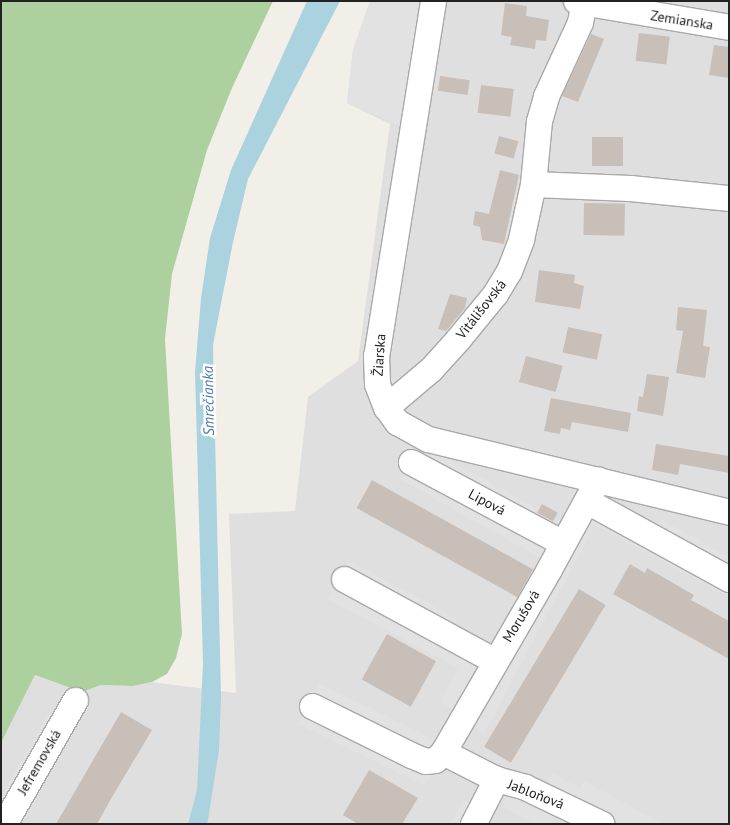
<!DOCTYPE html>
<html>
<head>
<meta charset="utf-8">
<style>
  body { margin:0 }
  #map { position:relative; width:730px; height:825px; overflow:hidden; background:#f2efe9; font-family:"PT Sans",sans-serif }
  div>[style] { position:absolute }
  .residential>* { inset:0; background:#e0dfdf }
  .forest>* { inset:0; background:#add19e }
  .parking>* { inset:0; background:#e2e2e2; transform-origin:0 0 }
  .water>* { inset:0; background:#aad3df }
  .building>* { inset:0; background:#c7bfb8; transform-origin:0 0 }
  .roads { filter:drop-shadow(1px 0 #a9a9a9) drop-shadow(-1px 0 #a9a9a9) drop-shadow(0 1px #a9a9a9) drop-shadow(0 -1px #a9a9a9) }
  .minor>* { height:25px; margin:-12.5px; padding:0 12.5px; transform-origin:12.5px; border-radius:12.5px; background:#fff }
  span { translate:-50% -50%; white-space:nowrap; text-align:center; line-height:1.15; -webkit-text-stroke:5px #fff; paint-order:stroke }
  .street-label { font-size:14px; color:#222 }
  .water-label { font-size:15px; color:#4a7aab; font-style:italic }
  .frame { position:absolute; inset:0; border:2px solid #222; pointer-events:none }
</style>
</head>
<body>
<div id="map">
  <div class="residential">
    <div style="clip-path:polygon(370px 1px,729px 1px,729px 824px,1px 824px,1px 743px,35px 675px,82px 692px,101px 685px,133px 686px,152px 682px,236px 693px,229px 514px,295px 511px,308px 397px,358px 361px,390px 124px,347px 103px,353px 50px)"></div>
  </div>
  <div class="forest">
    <div style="clip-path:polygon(1px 1px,273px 1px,232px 88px,207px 150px,172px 274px,165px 339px,182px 634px,176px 658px,167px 674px,152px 682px,133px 686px,101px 685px,82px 692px,35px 675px,1px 743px)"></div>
  </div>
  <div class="parking">
    <div style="clip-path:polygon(370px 1px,418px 1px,404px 127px,347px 103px,353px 50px)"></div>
    <div style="clip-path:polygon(421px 444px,537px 509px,531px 521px,557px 535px,544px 560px,400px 479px)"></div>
    <div style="clip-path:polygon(595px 502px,650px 528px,662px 520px,729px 557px,729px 598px,586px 519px)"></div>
    <div style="left:578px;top:521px;width:17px;height:231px;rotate:28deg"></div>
    <div style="clip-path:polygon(348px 560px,457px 619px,445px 642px,481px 662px,454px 710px,440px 702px,458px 668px,327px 599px)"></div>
    <div style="left:319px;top:683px;width:141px;height:46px;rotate:26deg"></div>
    <div style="clip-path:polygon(49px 713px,56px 718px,1px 814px,1px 797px)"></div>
    <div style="clip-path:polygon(553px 773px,580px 788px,585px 781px,663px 824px,565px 824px,554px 818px,551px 824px,534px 824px,502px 806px,511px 789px,547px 784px)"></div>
    <div style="clip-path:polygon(463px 800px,493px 816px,489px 824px,450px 824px)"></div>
  </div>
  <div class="water">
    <div style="clip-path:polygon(307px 1px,340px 1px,248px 179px,233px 242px,213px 345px,221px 697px,219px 750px,208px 820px,207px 824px,188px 824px,197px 790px,203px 663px,195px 372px,201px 298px,210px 238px,231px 170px)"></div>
  </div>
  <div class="building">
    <div style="clip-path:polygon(505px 3px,527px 6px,526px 16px,549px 20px,546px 41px,536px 40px,535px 49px,510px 45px,512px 37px,501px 35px)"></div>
    <div style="left:639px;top:33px;width:31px;height:28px;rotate:7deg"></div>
    <div style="clip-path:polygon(591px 34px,604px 39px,578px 102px,562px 96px)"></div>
    <div style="clip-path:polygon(714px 45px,729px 47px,729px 78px,709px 75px)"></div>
    <div style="left:440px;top:76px;width:30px;height:15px;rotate:8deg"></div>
    <div style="left:481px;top:85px;width:33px;height:28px;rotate:7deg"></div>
    <div style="left:499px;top:136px;width:20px;height:18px;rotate:15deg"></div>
    <div style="left:592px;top:137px;width:31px;height:29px"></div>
    <div style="clip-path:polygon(500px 170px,519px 175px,504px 244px,482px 240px,480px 227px,473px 225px,475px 211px,489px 214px)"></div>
    <div style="left:584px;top:203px;width:41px;height:32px;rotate:1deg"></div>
    <div style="clip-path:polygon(539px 270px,575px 275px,574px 283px,584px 286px,580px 309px,535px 302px)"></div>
    <div style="clip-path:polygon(450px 294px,467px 298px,465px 308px,446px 331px,438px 329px)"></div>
    <div style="clip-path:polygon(678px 307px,707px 310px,703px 346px,710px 347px,705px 378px,676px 373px,683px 331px,676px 330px)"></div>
    <div style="left:568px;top:327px;width:35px;height:26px;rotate:12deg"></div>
    <div style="left:526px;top:356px;width:38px;height:27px;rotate:15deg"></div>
    <div style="clip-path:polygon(647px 374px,669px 377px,663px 416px,637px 411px,639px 396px,643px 397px)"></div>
    <div style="clip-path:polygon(551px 398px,631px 413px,628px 432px,572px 422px,570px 430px,561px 428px,560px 434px,544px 431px)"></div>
    <div style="clip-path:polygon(656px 444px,729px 456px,729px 473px,680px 464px,678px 475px,652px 470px)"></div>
    <div style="left:372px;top:480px;width:184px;height:32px;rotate:29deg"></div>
    <div style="left:542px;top:504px;width:18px;height:10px;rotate:29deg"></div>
    <div style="clip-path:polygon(630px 564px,645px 573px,647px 568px,694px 595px,691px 600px,729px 621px,729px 659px,613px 594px)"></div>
    <div style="left:579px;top:589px;width:31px;height:184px;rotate:31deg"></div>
    <div style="left:387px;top:634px;width:56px;height:52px;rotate:29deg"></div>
    <div style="clip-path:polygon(121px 712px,152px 730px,112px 797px,97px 824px,56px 824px)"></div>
    <div style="clip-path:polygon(369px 770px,418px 798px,402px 824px,358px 824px,343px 815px)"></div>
  </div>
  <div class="roads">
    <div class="minor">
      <div style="left:433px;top:1px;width:359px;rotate:99.1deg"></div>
      <div style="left:376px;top:355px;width:29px;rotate:88deg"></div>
      <div style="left:377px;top:384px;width:25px;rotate:69deg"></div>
      <div style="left:386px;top:407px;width:19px;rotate:54deg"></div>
      <div style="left:397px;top:422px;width:35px;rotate:29deg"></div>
      <div style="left:428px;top:439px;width:310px;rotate:13.6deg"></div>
      <div style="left:576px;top:1px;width:155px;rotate:9.6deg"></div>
      <div style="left:533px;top:184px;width:97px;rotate:2.4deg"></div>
      <div style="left:630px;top:188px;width:100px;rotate:5.8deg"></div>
      <div style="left:386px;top:407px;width:59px;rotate:-40.2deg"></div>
      <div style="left:431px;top:369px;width:40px;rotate:-48deg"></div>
      <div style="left:458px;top:339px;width:58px;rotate:-50.6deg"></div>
      <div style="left:495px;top:294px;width:27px;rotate:-59deg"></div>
      <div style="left:509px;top:271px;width:34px;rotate:-69deg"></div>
      <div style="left:521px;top:239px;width:56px;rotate:-77.7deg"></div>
      <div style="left:533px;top:184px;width:63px;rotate:-84.6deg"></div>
      <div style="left:539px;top:121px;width:26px;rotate:-74deg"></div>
      <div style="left:546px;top:96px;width:81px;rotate:-65.3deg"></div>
      <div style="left:580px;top:22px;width:21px;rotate:-79deg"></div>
      <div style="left:411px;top:462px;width:172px;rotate:28.1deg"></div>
      <div style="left:587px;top:501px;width:162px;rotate:28.8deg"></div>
      <div style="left:344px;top:579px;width:172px;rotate:28.5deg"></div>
      <div style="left:312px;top:706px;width:110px;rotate:26.3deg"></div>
      <div style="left:411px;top:755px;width:15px;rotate:23deg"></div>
      <div style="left:425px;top:761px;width:10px;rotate:-6deg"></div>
      <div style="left:435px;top:760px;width:11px;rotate:-45deg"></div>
      <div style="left:443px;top:752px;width:211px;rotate:-59.9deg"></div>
      <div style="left:549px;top:569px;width:102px;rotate:-61.4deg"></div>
      <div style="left:443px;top:752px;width:59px;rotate:27deg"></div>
      <div style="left:496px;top:779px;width:30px;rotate:15deg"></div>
      <div style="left:525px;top:787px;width:85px;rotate:25.7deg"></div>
      <div style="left:4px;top:824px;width:143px;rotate:-60.2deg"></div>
      <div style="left:473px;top:824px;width:51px;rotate:-62.9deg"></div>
    </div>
  </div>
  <div class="street-label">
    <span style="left:682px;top:20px;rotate:9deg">Zemianska</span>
    <span style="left:481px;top:309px;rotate:-52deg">Vitálišovská</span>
    <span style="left:379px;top:355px;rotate:-86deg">Žiarska</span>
    <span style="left:487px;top:502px;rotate:28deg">Lipová</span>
    <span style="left:521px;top:616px;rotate:-59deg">Morušová</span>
    <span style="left:39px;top:762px;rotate:-60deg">Jefremovská</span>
    <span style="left:536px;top:794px;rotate:21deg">Jabloňová</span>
  </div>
  <div class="water-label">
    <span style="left:208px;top:401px;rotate:-91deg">Smrečianka</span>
  </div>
  <div class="frame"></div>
</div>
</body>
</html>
